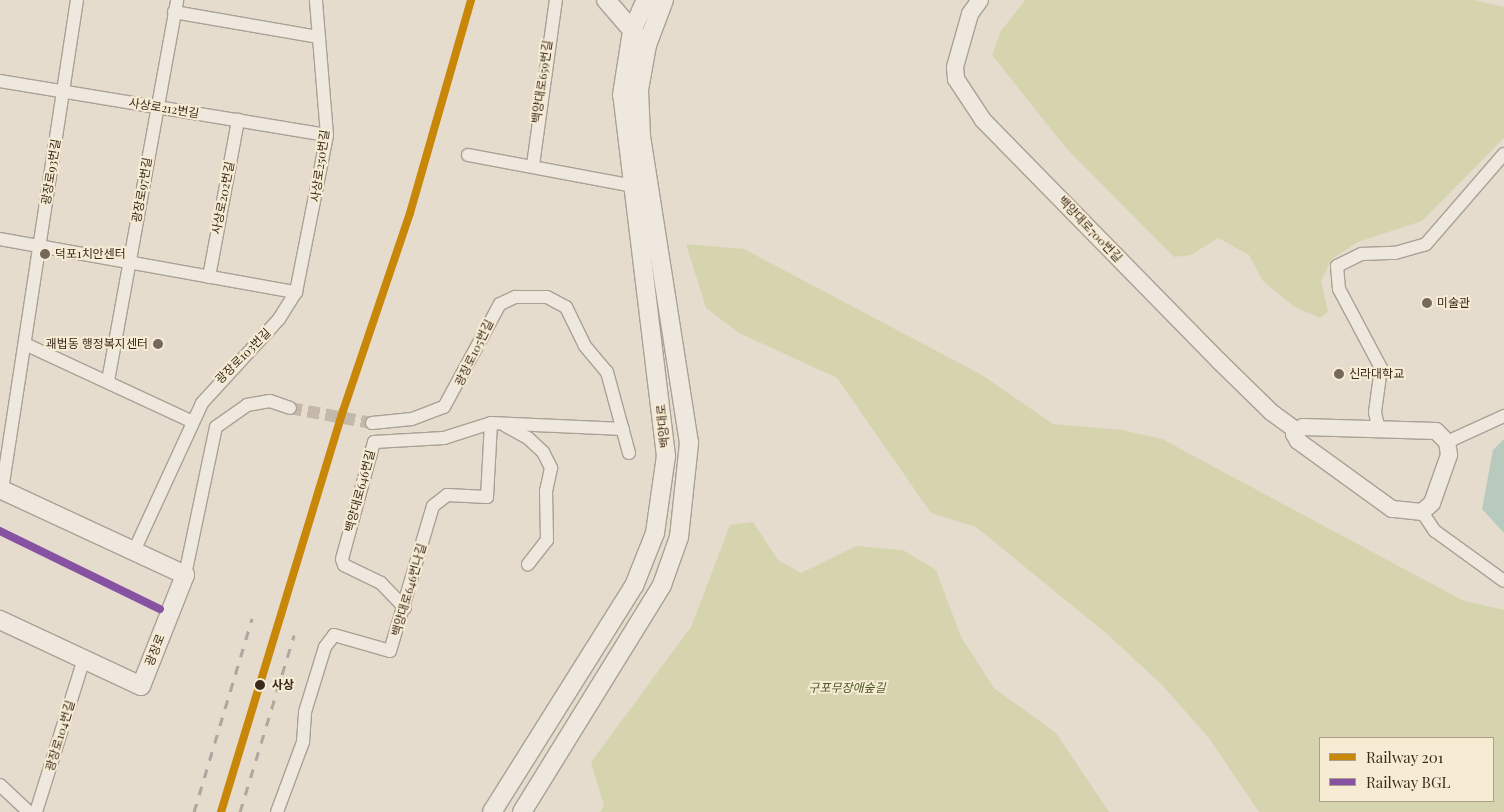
<!DOCTYPE html>
<html>
<head>
<meta charset="utf-8">
<style>
  body { margin:0 }
  #map { position:relative; width:1504px; height:812px; overflow:hidden; background:#e5dccd; font-family:"Playfair Display","Noto Sans KR",serif }
  div>[style] { position:absolute }
  .green>* { inset:0; background:#d6d4af }
  .water>* { inset:0; background:#b8cabe }
  .minor-tunnel>* { height:12px; margin-top:-6px; transform-origin:0; background:repeating-linear-gradient(90deg,#c3b8aa 0 12px,transparent 0 18px) }
  .roads { filter:drop-shadow(1px 0 #aaa196) drop-shadow(-1px 0 #aaa196) drop-shadow(0 1px #aaa196) drop-shadow(0 -1px #aaa196) }
  .minor>* { height:12px; margin:-6px; padding:0 6px; transform-origin:6px; border-radius:6px; background:#eee8df }
  .tertiary>* { height:16px; margin:-8px; padding:0 8px; transform-origin:8px; border-radius:8px; background:#eee8df }
  .secondary>* { height:18px; margin:-9px; padding:0 9px; transform-origin:9px; border-radius:9px; background:#eee8df }
  .rail>* { height:3px; margin-top:-1.5px; transform-origin:0; background:repeating-linear-gradient(90deg,#ada79f 0 9px,transparent 0 18px) }
  .rail-1>* { height:8px; margin:-4px; padding:0 4px; transform-origin:4px; border-radius:4px; background:#c88708 }
  .rail-2>* { height:8px; margin:-4px; padding:0 4px; transform-origin:4px; border-radius:4px; background:#8652a1 }
  .dots>* { width:14px; height:14px; translate:-50% -50%; box-sizing:border-box; border:2px solid #f6ebd3; border-radius:50% }
  span { translate:-50% -50%; white-space:nowrap; text-align:center; line-height:1.15; -webkit-text-stroke:4px #f6ebd3; paint-order:stroke }
  .street-label { font-size:12px; color:#3a2a1e }
  .poi-label { font-size:12px; color:#3a2a1e }
  .left { translate:0 -50%; text-align:left }
  .right { translate:-100% -50%; text-align:right }
  .stop-label { font-size:12px; color:#3a2a1e; font-weight:700 }
  .park-label { font-size:12px; color:#4c5724; font-style:italic }
  .legend { position:absolute; left:1319px; top:737px; width:175px; height:65px; box-sizing:border-box; background:#f6ebd3; border:1px solid #ab9e8b; margin:0; padding:6px 9px; list-style:none; font-size:15px; color:#3a2a1e }
  .legend li { display:flex; align-items:center; gap:10px; height:25px }
  .legend b { width:25px; border:1px solid #ab9e8b }
</style>
</head>
<body>
<div id="map">
  <div class="green">
    <div style="clip-path:polygon(1025px 0,1474px 0,1504px 7px,1504px 138px,1422px 221px,1358px 242px,1332px 259px,1321px 281px,1328px 312px,1320px 318px,1293px 306px,1263px 281px,1249px 255px,1218px 238px,1191px 255px,1174px 257px,1066px 148px,992px 55px,1001px 31px)"></div>
    <div style="clip-path:polygon(evenodd,686px 244px,744px 249px,982px 375px,1053px 424px,1122px 430px,1162px 439px,1462px 600px,1504px 610px,1504px 812px,1259px 812px,1208px 737px,1161px 684px,1107px 634px,976px 527px,931px 513px,837px 378px,739px 333px,706px 308px,686px 244px,1320px 738px,1493px 738px,1493px 801px,1320px 801px,1320px 738px)"></div>
    <div style="clip-path:polygon(753px 522px,778px 560px,801px 573px,856px 546px,903px 550px,936px 570px,961px 637px,994px 688px,1056px 733px,1109px 812px,600px 812px,604px 806px,591px 762px,691px 627px,730px 525px)"></div>
  </div>
  <div class="water">
    <div style="clip-path:polygon(1504px 439px,1504px 533px,1482px 509px,1493px 450px)"></div>
  </div>
  <div class="minor-tunnel">
    <div style="left:290px;top:408px;width:83px;rotate:10.4deg"></div>
  </div>
  <div class="roads">
    <div class="minor">
      <div style="left:174px;top:12px;width:147px;rotate:9.8deg"></div>
      <div style="left:0;top:81px;width:331px;rotate:9.4deg"></div>
      <div style="left:468px;top:155px;width:168px;rotate:10.6deg"></div>
      <div style="left:533px;top:165px;width:167px;rotate:-82.1deg"></div>
      <div style="left:0;top:239px;width:301px;rotate:10.2deg"></div>
      <div style="left:209px;top:277px;width:160px;rotate:-79.5deg"></div>
      <div style="left:25px;top:344px;width:183px;rotate:24.9deg"></div>
      <div style="left:108px;top:381px;width:387px;rotate:-79.7deg"></div>
      <div style="left:372px;top:423px;width:40px;rotate:-5.7deg"></div>
      <div style="left:412px;top:419px;width:34px;rotate:-21deg"></div>
      <div style="left:444px;top:407px;width:117px;rotate:-61.5deg"></div>
      <div style="left:500px;top:304px;width:17px;rotate:-25deg"></div>
      <div style="left:515px;top:297px;width:32px"></div>
      <div style="left:547px;top:297px;width:21px;rotate:28deg"></div>
      <div style="left:566px;top:307px;width:43px;rotate:64deg"></div>
      <div style="left:585px;top:346px;width:34px;rotate:50deg"></div>
      <div style="left:607px;top:372px;width:84px;rotate:74.8deg"></div>
      <div style="left:506px;top:426px;width:25px;rotate:29deg"></div>
      <div style="left:528px;top:438px;width:21px;rotate:43deg"></div>
      <div style="left:543px;top:452px;width:18px;rotate:63deg"></div>
      <div style="left:551px;top:468px;width:24px;rotate:102deg"></div>
      <div style="left:546px;top:491px;width:49px;rotate:88.8deg"></div>
      <div style="left:547px;top:540px;width:31px;rotate:128deg"></div>
      <div style="left:1379px;top:431px;width:19px;rotate:-102deg"></div>
      <div style="left:1375px;top:412px;width:44px;rotate:-82.2deg"></div>
      <div style="left:1381px;top:368px;width:89px;rotate:-118deg"></div>
      <div style="left:1339px;top:289px;width:23px;rotate:-95deg"></div>
      <div style="left:1337px;top:266px;width:28px;rotate:-26deg"></div>
      <div style="left:1362px;top:254px;width:33px;rotate:-2deg"></div>
      <div style="left:1395px;top:253px;width:32px;rotate:-16deg"></div>
      <div style="left:1426px;top:244px;width:119px;rotate:-49.1deg"></div>
      <div style="left:1447px;top:442px;width:63px;rotate:-24.5deg"></div>
      <div style="left:2px;top:490px;width:496px;rotate:-81.3deg"></div>
      <div style="left:1422px;top:512px;width:23px;rotate:56deg"></div>
      <div style="left:1435px;top:531px;width:85px;rotate:35.9deg"></div>
      <div style="left:134px;top:551px;width:163px;rotate:-65.3deg"></div>
      <div style="left:202px;top:403px;width:114px;rotate:-47.5deg"></div>
      <div style="left:279px;top:319px;width:32px;rotate:-58deg"></div>
      <div style="left:296px;top:292px;width:160px;rotate:-78.8deg"></div>
      <div style="left:327px;top:135px;width:135px;rotate:-94.7deg"></div>
      <div style="left:185px;top:575px;width:151px;rotate:-78.2deg"></div>
      <div style="left:216px;top:427px;width:38px;rotate:-35deg"></div>
      <div style="left:247px;top:405px;width:23px;rotate:-10deg"></div>
      <div style="left:270px;top:401px;width:21px;rotate:19deg"></div>
      <div style="left:405px;top:608px;width:35px;rotate:-134deg"></div>
      <div style="left:381px;top:583px;width:41px;rotate:-154.1deg"></div>
      <div style="left:344px;top:565px;width:6px;rotate:-108deg"></div>
      <div style="left:342px;top:559px;width:121px;rotate:-74.7deg"></div>
      <div style="left:374px;top:442px;width:70px;rotate:-3.3deg"></div>
      <div style="left:444px;top:438px;width:49px;rotate:-17.7deg"></div>
      <div style="left:491px;top:423px;width:132px;rotate:2.6deg"></div>
      <div style="left:0;top:785px;width:40px;rotate:43deg"></div>
      <div style="left:36px;top:812px;width:160px;rotate:-72.6deg"></div>
      <div style="left:277px;top:812px;width:75px;rotate:-69.6deg"></div>
      <div style="left:303px;top:742px;width:30px;rotate:-86deg"></div>
      <div style="left:305px;top:712px;width:68px;rotate:-72.9deg"></div>
      <div style="left:325px;top:647px;width:15px;rotate:-53deg"></div>
      <div style="left:334px;top:635px;width:58px;rotate:15.9deg"></div>
      <div style="left:390px;top:651px;width:151px;rotate:-73.5deg"></div>
      <div style="left:433px;top:506px;width:18px;rotate:-38deg"></div>
      <div style="left:447px;top:495px;width:40px;rotate:2.9deg"></div>
      <div style="left:487px;top:497px;width:74px;rotate:-86.9deg"></div>
    </div>
    <div class="tertiary">
      <div style="left:980px;top:0;width:17px;rotate:126deg"></div>
      <div style="left:970px;top:14px;width:55px;rotate:105.8deg"></div>
      <div style="left:955px;top:67px;width:12px;rotate:85deg"></div>
      <div style="left:956px;top:79px;width:49px;rotate:56.6deg"></div>
      <div style="left:983px;top:120px;width:337px;rotate:45.6deg"></div>
      <div style="left:1219px;top:361px;width:73px;rotate:44.4deg"></div>
      <div style="left:1271px;top:412px;width:31px;rotate:36deg"></div>
      <div style="left:1303px;top:427px;width:133px;rotate:1.7deg"></div>
      <div style="left:1436px;top:431px;width:16px;rotate:45deg"></div>
      <div style="left:1447px;top:442px;width:13px;rotate:81deg"></div>
      <div style="left:1449px;top:455px;width:51px;rotate:109.5deg"></div>
      <div style="left:1432px;top:503px;width:13px;rotate:138deg"></div>
      <div style="left:1422px;top:512px;width:30px;rotate:-174deg"></div>
      <div style="left:1392px;top:509px;width:116px;rotate:-144.1deg"></div>
      <div style="left:1298px;top:441px;width:8px;rotate:-120deg"></div>
      <div style="left:1294px;top:434px;width:11px;rotate:-38deg"></div>
    </div>
    <div class="secondary">
      <div style="left:606px;top:0;width:50px;rotate:49deg"></div>
      <div style="left:0;top:489px;width:204px;rotate:24.9deg"></div>
      <div style="left:185px;top:575px;width:119px;rotate:111.6deg"></div>
      <div style="left:141px;top:686px;width:156px;rotate:-154.9deg"></div>
      <div style="left:492px;top:812px;width:267px;rotate:-57.9deg"></div>
      <div style="left:634px;top:586px;width:57px;rotate:-68.4deg"></div>
      <div style="left:655px;top:533px;width:78px;rotate:-81.9deg"></div>
      <div style="left:666px;top:456px;width:364px;rotate:-96.9deg"></div>
      <div style="left:622px;top:95px;width:65px;rotate:-81.1deg"></div>
      <div style="left:632px;top:31px;width:34px;rotate:-66deg"></div>
      <div style="left:522px;top:812px;width:267px;rotate:-58.3deg"></div>
      <div style="left:662px;top:585px;width:51px;rotate:-70.5deg"></div>
      <div style="left:679px;top:537px;width:95px;rotate:-83.9deg"></div>
      <div style="left:689px;top:443px;width:311px;rotate:-98.9deg"></div>
      <div style="left:641px;top:136px;width:46px;rotate:-92.5deg"></div>
      <div style="left:639px;top:90px;width:46px;rotate:-79.9deg"></div>
      <div style="left:647px;top:45px;width:48px;rotate:-69.3deg"></div>
    </div>
  </div>
  <div class="rail">
    <div style="left:194px;top:812px;width:202px;rotate:-73.3deg"></div>
    <div style="left:240px;top:812px;width:185px;rotate:-73deg"></div>
  </div>
  <div class="rail-1">
    <div style="left:221px;top:812px;width:419px;rotate:-73.1deg"></div>
    <div style="left:343px;top:411px;width:209px;rotate:-71.3deg"></div>
    <div style="left:410px;top:213px;width:222px;rotate:-74deg"></div>
  </div>
  <div class="rail-2">
    <div style="left:0;top:531px;width:178px;rotate:26deg"></div>
  </div>
  <div class="dots">
    <div style="left:45px;top:254px;background:#76685b"></div>
    <div style="left:1427px;top:303px;background:#76685b"></div>
    <div style="left:158px;top:344px;background:#76685b"></div>
    <div style="left:1339px;top:374px;background:#76685b"></div>
    <div style="left:260px;top:685px;background:#3a2a1e"></div>
  </div>
  <div class="street-label">
    <span style="left:542px;top:82px;rotate:-82deg">백양대로659번길</span>
    <span style="left:164px;top:108px;rotate:9deg">사상로212번길</span>
    <span style="left:320px;top:166px;rotate:-82deg">사상로250번길</span>
    <span style="left:51px;top:172px;rotate:-81deg">광장로93번길</span>
    <span style="left:142px;top:190px;rotate:-80deg">광장로97번길</span>
    <span style="left:223px;top:198px;rotate:-79deg">사상로202번길</span>
    <span style="left:1090px;top:229px;rotate:46deg">백양대로700번길</span>
    <span style="left:474px;top:353px;rotate:-64deg">광장로105번길</span>
    <span style="left:243px;top:356px;rotate:-45deg">광장로103번길</span>
    <span style="left:663px;top:426px;rotate:-96deg">백양대로</span>
    <span style="left:360px;top:491px;rotate:-75deg">백양대로646번길</span>
    <span style="left:409px;top:590px;rotate:-74deg">백양대로646번나길</span>
    <span style="left:155px;top:650px;rotate:-68deg">광장로</span>
    <span style="left:60px;top:736px;rotate:-73deg">광장로104번길</span>
  </div>
  <div class="poi-label">
    <span class="left" style="left:55px;top:254px">덕포1치안센터</span>
    <span class="left" style="left:1437px;top:303px">미술관</span>
    <span class="right" style="left:148px;top:344px">괘법동 행정복지센터</span>
    <span class="left" style="left:1349px;top:374px">신라대학교</span>
  </div>
  <div class="stop-label">
    <span class="left" style="left:272px;top:685px">사상</span>
  </div>
  <div class="park-label">
    <span style="left:847px;top:688px">구포무장애숲길</span>
  </div>
  <ul class="legend">
  <li><b style="height:6px;background:#c88708"></b>Railway 201</li>
  <li><b style="height:6px;background:#8652a1"></b>Railway BGL</li>
  </ul>
</div>
</body>
</html>
